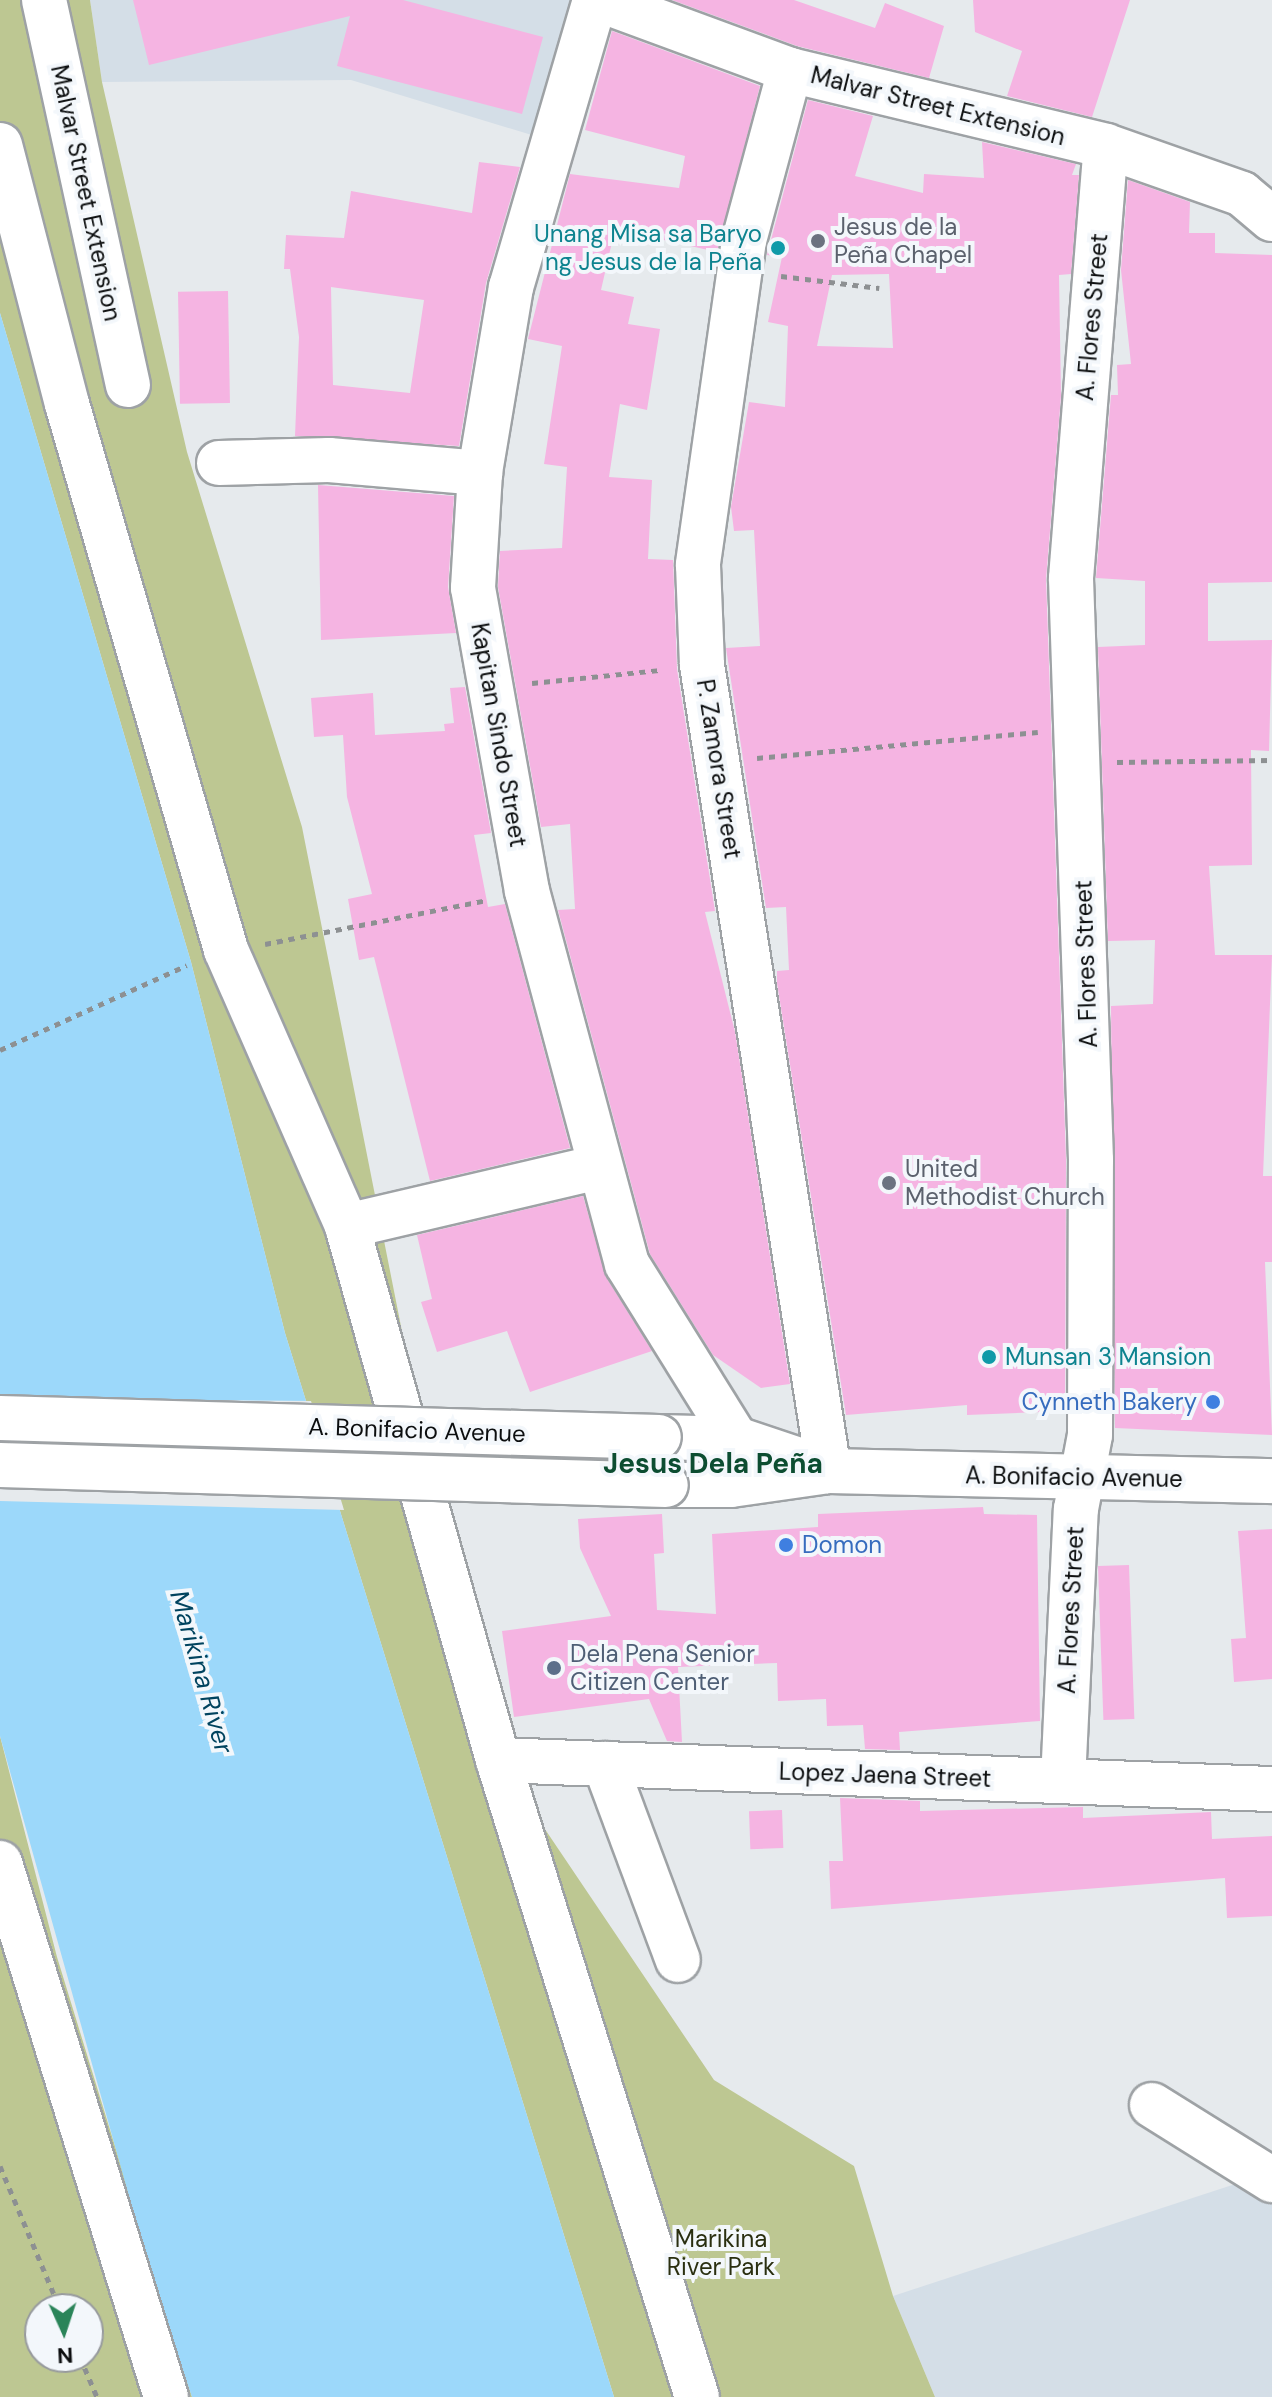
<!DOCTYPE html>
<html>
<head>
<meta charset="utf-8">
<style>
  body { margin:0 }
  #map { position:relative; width:1272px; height:2397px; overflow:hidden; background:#e6eaed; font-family:"DM Sans",sans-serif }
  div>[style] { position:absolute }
  .built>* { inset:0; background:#d4dee7 }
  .green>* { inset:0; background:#bdc792 }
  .water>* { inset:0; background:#9cd8fa }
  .pier>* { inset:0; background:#e6eaed }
  .building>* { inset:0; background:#f5b4e2; transform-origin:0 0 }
  .path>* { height:5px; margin-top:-2.5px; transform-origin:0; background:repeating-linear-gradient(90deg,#8d9092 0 6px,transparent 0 12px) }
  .roads { filter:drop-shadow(2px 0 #9ea2a5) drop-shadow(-2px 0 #9ea2a5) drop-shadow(0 2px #9ea2a5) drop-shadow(0 -2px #9ea2a5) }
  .minor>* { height:44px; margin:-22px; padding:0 22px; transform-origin:22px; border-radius:22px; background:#fff }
  .major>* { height:44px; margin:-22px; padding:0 22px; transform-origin:22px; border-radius:22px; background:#fff }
  .bridges { filter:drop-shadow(2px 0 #9ea2a5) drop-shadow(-2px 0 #9ea2a5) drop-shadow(0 2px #9ea2a5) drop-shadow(0 -2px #9ea2a5) }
  .major-bridge>* { height:44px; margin:-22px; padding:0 22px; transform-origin:22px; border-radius:22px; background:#fff }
  .dots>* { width:22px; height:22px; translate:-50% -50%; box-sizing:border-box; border:4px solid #f3f7fb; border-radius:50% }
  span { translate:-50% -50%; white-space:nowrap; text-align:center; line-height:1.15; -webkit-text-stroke:8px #f3f7fb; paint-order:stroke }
  .street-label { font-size:24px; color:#0c0e0f }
  .worship-label { font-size:24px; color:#5b616d }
  .left { translate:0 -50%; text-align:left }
  .culture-label { font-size:24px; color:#0d838f }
  .right { translate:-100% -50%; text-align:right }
  .shop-label { font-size:24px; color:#366cbe }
  .service-label { font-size:24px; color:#4e5e75 }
  .park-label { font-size:24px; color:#2a2f10 }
  .water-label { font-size:26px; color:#00435e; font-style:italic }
  .quarter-label { font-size:28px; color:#0c4d31; font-weight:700 }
  .north { position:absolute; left:24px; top:2293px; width:80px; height:80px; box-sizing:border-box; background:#f3f7fb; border:2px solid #979a9d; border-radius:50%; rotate:177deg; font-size:22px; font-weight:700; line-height:32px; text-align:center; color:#0c0e0f }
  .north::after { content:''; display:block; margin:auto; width:28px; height:36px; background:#2a8459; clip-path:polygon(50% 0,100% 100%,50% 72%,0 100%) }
</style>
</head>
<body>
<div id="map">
  <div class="built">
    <div style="clip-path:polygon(90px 0,600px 0,574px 148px,351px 80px,102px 82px)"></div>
    <div style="clip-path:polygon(1272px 2172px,1272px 2397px,935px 2397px,893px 2296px)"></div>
  </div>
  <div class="green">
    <div style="clip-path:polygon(0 0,90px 0,102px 82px,187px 452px,302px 827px,416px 1402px,528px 1804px,714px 2080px,854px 2166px,893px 2296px,935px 2397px,614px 2397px,285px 1333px,191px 962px,0 313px)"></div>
    <div style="clip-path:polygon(evenodd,0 1736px,57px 1957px,192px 2397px,0 2397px,0 1736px,40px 2309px,88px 2309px,88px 2357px,40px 2357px,40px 2309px)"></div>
  </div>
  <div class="water">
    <div style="clip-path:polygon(0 313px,191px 962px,285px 1333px,614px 2397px,192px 2397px,152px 2278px,0 1736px)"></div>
  </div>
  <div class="pier">
    <div style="clip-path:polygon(0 1398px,311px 1401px,344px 1510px,0 1501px)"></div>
  </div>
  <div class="building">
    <div style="clip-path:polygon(133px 0,403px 0,543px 37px,522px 114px,337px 66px,350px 16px,149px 65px)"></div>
    <div style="clip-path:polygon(672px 0,794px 0,875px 28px,885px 3px,944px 26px,929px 78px,797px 46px)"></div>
    <div style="clip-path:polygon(973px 0,1130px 0,1092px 117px,1007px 96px,1022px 51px,975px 32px)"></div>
    <div style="clip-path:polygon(612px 31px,760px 86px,717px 252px,615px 229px,601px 290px,634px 297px,628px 324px,660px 329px,647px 410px,620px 404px,609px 477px,652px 480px,648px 559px,673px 560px,677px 669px,715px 911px,705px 912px,735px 1032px,790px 1384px,761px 1388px,713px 1355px,650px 1254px,558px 910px,575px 909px,570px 824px,541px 827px,498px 587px,500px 551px,562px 548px,567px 467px,544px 464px,562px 346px,528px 339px,570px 174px,679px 188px,685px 156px,585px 130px)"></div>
    <div style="clip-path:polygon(evenodd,808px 100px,873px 116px,855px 176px,923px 193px,924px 174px,984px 178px,982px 142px,1076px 164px,1072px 175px,1079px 175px,1071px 274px,1059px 275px,1061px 396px,1046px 579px,1066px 1160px,1065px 1411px,967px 1415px,967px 1405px,846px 1415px,777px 983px,777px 971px,789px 970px,786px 907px,766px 908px,726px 648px,760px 646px,754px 530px,734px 531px,731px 507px,749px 402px,785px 407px,788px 326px,768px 322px,782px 257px,767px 255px,808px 100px,889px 274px,893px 348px,817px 346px,832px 275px,889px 274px)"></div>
    <div style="clip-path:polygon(evenodd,479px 162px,520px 167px,486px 283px,459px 446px,295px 436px,299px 337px,290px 269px,284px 269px,286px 235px,344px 238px,351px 191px,472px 213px,479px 162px,331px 287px,424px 300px,410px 393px,333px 385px,331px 287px)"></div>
    <div style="clip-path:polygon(1128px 180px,1190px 202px,1189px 233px,1215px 233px,1215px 253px,1272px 255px,1272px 582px,1208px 583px,1208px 641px,1272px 640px,1269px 751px,1251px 750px,1252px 865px,1209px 866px,1215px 955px,1272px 955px,1263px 1176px,1272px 1176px,1272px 1262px,1265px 1262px,1272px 1435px,1115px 1428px,1111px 1006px,1153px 1004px,1155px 940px,1108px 941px,1098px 647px,1145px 645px,1145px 581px,1096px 578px,1111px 395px,1118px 395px,1117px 365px,1131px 364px,1121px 270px)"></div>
    <div style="left:228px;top:291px;width:112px;height:50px;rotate:89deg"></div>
    <div style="clip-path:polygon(318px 485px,454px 496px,448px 587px,456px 633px,321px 640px)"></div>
    <div style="clip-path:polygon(465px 687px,491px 833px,474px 835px,488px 907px,505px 904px,570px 1148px,430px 1181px,374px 957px,359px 960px,348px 899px,372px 894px,347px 797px,343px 735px,314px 737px,311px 698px,373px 693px,375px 735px,445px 731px,444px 724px,454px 723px,450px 688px)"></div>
    <div style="clip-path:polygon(583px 1196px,606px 1277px,652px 1351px,530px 1392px,507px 1331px,437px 1352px,421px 1302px,432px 1299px,417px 1235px)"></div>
    <div style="clip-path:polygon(983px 1507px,984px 1514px,1037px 1515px,1040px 1721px,899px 1732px,900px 1750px,865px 1749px,863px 1725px,827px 1726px,826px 1699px,778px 1701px,777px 1663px,678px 1667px,682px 1742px,667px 1741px,649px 1699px,514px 1717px,502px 1631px,611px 1616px,580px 1548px,578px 1519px,662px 1514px,664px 1553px,654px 1554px,657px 1610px,716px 1614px,712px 1534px,818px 1527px,818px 1514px)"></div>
    <div style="clip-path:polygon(1272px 1529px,1272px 1679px,1234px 1682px,1231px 1639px,1246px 1638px,1238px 1531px)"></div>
    <div style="left:1129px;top:1565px;width:154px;height:31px;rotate:88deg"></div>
    <div style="clip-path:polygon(840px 1798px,920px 1801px,920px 1811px,1083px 1807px,1083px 1818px,1211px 1812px,1212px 1839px,1272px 1836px,1272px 1916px,1227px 1918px,1225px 1878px,831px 1909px,829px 1861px,843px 1861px)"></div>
    <div style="left:782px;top:1810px;width:38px;height:33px;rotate:88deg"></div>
  </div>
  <div class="path">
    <div style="left:781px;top:276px;width:99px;rotate:7deg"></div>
    <div style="left:532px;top:683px;width:130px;rotate:-5.8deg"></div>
    <div style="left:757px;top:758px;width:282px;rotate:-5.3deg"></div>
    <div style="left:1117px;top:762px;width:155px;rotate:-0.7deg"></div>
    <div style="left:265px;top:944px;width:226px;rotate:-11.2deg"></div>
    <div style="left:0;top:1050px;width:205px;rotate:-24.4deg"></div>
    <div style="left:0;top:2166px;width:155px;rotate:67.2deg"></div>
    <div style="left:80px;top:2357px;width:43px;rotate:67deg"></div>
  </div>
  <div class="roads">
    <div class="minor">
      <div style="left:44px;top:0;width:394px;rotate:77.7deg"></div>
      <div style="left:595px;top:0;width:299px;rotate:106.3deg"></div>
      <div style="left:511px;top:287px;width:189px;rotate:99.5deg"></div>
      <div style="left:480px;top:473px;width:115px;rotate:93.5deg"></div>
      <div style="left:473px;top:588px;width:308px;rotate:79.9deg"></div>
      <div style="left:527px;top:891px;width:386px;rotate:75deg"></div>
      <div style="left:627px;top:1264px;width:206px;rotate:58.1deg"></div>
      <div style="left:600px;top:0;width:202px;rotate:20.2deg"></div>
      <div style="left:790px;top:70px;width:325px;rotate:13.5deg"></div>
      <div style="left:1106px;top:146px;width:144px;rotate:19.4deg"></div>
      <div style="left:1242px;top:194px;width:39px;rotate:40deg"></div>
      <div style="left:790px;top:70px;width:176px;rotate:105.1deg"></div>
      <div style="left:744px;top:240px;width:328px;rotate:98.1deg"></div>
      <div style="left:698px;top:565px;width:100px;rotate:87.7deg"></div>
      <div style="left:702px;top:665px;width:816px;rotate:81.05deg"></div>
      <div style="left:0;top:145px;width:268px;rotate:75.5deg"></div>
      <div style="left:67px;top:404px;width:569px;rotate:73.76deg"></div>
      <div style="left:226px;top:950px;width:301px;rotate:66.3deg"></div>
      <div style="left:347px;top:1226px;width:555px;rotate:74.21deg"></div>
      <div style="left:498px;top:1760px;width:667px;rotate:72.65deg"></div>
      <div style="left:219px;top:463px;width:110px;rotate:-1.6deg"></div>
      <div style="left:329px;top:460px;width:152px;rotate:4.9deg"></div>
      <div style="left:347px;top:1226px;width:258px;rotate:-13.2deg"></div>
      <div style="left:498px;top:1760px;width:775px;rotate:2.15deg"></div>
      <div style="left:605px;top:1764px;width:209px;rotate:69.6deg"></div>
      <div style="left:1063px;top:1781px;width:272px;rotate:-87.3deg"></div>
      <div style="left:1076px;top:1509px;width:75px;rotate:-79.3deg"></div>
      <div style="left:1090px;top:1435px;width:275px;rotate:-89.8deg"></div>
      <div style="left:1091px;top:1160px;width:582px;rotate:-91.97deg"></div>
      <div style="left:1071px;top:578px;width:433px;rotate:-85.4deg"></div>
      <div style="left:0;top:1863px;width:559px;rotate:72.73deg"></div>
      <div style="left:1152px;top:2105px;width:142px;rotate:32deg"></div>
    </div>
    <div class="major">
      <div style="left:659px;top:1437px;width:77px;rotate:1.5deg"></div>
      <div style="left:736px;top:1439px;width:92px;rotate:18.4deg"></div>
      <div style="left:666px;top:1485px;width:65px"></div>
      <div style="left:731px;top:1485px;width:99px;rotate:-8.1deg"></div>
      <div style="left:829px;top:1471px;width:443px;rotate:1.3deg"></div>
    </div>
  </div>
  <div class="bridges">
    <div class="major-bridge">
      <div style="left:0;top:1418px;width:659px;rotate:1.65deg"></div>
      <div style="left:0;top:1465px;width:666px;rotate:1.72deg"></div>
    </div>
  </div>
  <div class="dots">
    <div style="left:818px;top:241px;background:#6b7280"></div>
    <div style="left:778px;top:248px;background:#0f9aa8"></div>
    <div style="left:889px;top:1183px;background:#6b7280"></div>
    <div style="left:989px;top:1357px;background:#0f9aa8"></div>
    <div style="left:1213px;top:1402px;background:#3f7fe0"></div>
    <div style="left:786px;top:1545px;background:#3f7fe0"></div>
    <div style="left:554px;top:1668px;background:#5c6f8a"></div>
  </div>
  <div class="street-label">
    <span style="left:938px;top:106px;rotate:14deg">Malvar Street Extension</span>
    <span style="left:86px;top:193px;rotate:78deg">Malvar Street Extension</span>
    <span style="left:1092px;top:317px;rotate:-85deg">A. Flores Street</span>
    <span style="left:499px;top:735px;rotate:80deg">Kapitan Sindo Street</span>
    <span style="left:719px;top:769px;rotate:81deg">P. Zamora Street</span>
    <span style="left:1086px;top:964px;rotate:-92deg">A. Flores Street</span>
    <span style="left:417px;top:1430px;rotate:2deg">A. Bonifacio Avenue</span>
    <span style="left:1074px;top:1477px;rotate:1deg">A. Bonifacio Avenue</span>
    <span style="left:1071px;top:1610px;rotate:-87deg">A. Flores Street</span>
    <span style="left:885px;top:1775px;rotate:2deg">Lopez Jaena Street</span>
  </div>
  <div class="worship-label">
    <span class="left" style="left:834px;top:241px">Jesus de la<br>Peña Chapel</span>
    <span class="left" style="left:905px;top:1183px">United<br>Methodist Church</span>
  </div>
  <div class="culture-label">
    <span class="right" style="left:762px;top:248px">Unang Misa sa Baryo<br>ng Jesus de la Peña</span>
    <span class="left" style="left:1005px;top:1357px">Munsan 3 Mansion</span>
  </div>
  <div class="shop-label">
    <span class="right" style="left:1197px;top:1402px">Cynneth Bakery</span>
    <span class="left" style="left:802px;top:1545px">Domon</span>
  </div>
  <div class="service-label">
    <span class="left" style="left:570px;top:1668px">Dela Pena Senior<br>Citizen Center</span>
  </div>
  <div class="park-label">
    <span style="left:721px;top:2253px">Marikina<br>River Park</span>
  </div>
  <div class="water-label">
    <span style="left:201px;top:1672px;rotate:74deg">Marikina River</span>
  </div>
  <div class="quarter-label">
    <span style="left:713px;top:1464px">Jesus Dela Peña</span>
  </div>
  <div class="north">N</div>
</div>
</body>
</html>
